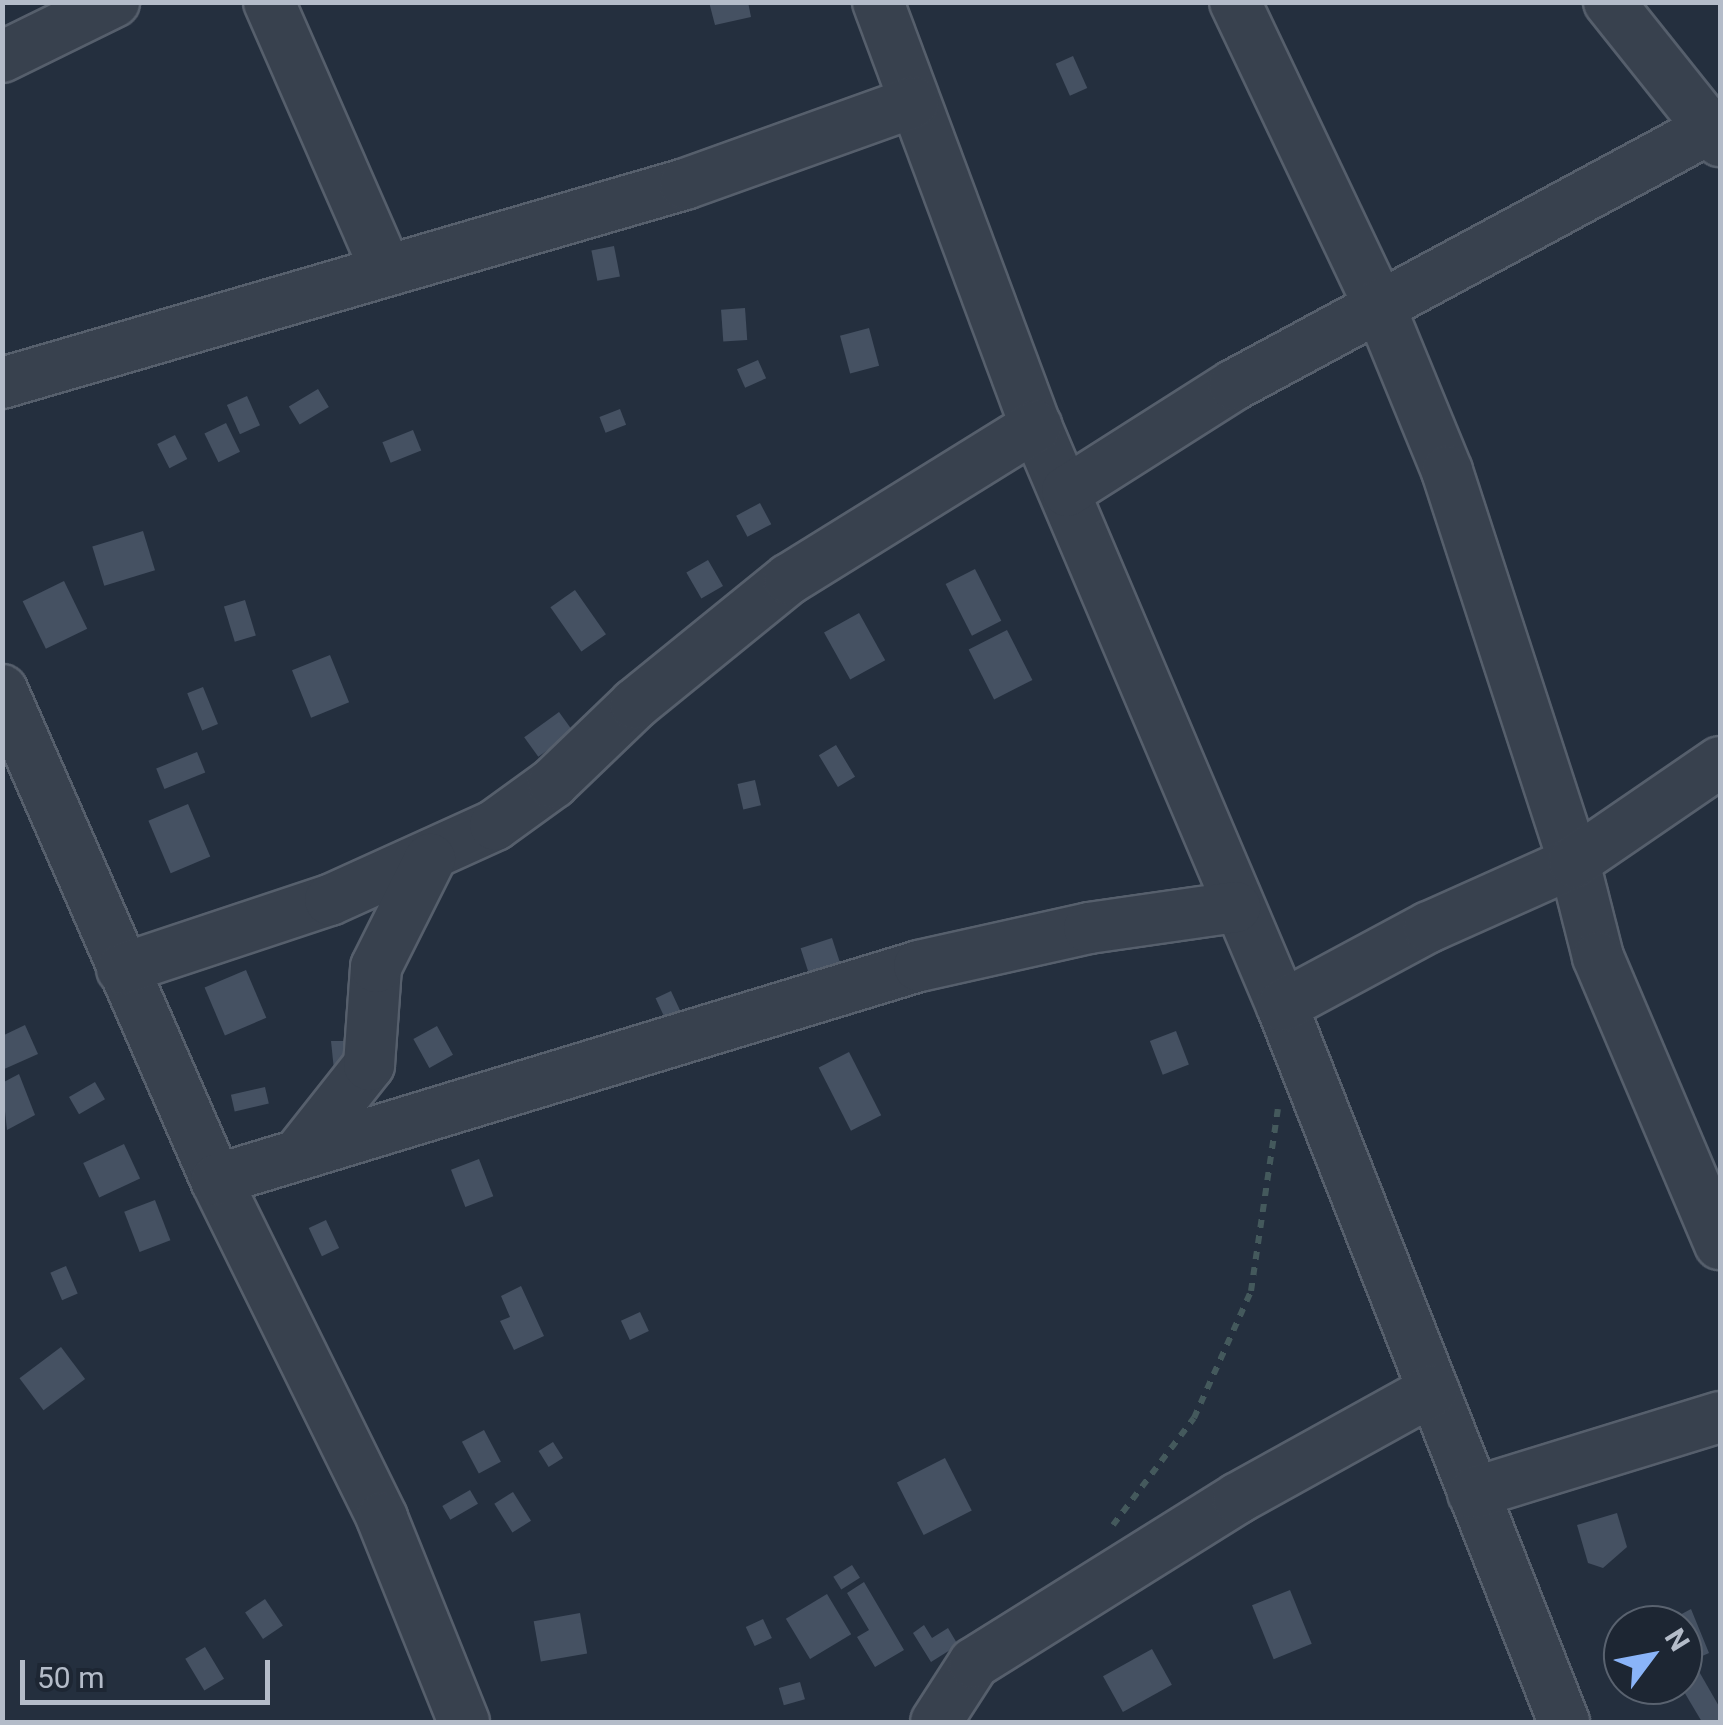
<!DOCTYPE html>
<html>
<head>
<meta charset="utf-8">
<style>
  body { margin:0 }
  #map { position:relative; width:1723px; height:1725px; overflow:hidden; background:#242f3e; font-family:Roboto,sans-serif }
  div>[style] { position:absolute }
  .building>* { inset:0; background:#455162; transform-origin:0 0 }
  .path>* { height:6px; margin-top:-3px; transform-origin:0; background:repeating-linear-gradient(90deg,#44595c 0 8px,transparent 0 16px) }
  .roads { filter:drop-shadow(2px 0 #565f6c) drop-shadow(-2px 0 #565f6c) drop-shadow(0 2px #565f6c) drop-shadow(0 -2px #565f6c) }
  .minor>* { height:50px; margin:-25px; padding:0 25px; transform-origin:25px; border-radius:25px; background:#38414e }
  span { translate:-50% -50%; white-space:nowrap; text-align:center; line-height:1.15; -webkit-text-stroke:8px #1d2633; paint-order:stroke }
  .frame { position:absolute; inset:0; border:5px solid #b4bcc9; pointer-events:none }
  .north { position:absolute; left:1603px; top:1605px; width:100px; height:100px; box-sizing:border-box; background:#1d2633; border:2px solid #59626f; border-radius:50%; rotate:58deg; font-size:28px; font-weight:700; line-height:40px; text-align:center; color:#b4bcc9 }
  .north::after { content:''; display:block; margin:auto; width:35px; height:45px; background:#8ab4f8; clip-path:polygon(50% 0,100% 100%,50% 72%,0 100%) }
  .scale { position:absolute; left:20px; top:1660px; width:250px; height:45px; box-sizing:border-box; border:5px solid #b4bcc9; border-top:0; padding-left:12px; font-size:30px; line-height:35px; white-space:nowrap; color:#b4bcc9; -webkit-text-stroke:8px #1d2633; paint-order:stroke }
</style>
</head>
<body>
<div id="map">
  <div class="building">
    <div style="clip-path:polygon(709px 2px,748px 2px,751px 17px,715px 25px)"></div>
    <div style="left:1073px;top:56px;width:35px;height:19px;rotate:66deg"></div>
    <div style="left:614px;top:246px;width:31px;height:23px;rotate:79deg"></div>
    <div style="left:745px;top:308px;width:32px;height:24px;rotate:86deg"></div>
    <div style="left:869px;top:328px;width:39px;height:30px;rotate:75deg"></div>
    <div style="left:758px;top:360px;width:20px;height:23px;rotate:66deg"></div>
    <div style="left:318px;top:389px;width:21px;height:34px;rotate:59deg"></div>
    <div style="left:247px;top:396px;width:32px;height:22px;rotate:66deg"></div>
    <div style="left:620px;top:409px;width:17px;height:22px;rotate:69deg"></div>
    <div style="left:226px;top:423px;width:32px;height:24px;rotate:64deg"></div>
    <div style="left:413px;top:430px;width:22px;height:33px;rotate:68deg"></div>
    <div style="left:175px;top:435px;width:27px;height:20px;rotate:63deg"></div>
    <div style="left:760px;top:503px;width:24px;height:27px;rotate:62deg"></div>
    <div style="left:143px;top:531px;width:41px;height:53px;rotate:73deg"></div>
    <div style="left:708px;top:560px;width:30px;height:25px;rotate:60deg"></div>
    <div style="left:975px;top:569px;width:58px;height:33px;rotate:63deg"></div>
    <div style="left:64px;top:581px;width:53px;height:46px;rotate:64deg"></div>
    <div style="left:575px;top:590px;width:54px;height:30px;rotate:55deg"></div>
    <div style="left:245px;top:600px;width:37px;height:22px;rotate:73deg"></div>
    <div style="left:859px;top:613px;width:54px;height:40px;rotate:61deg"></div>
    <div style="left:1007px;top:630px;width:56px;height:43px;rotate:63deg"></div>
    <div style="left:330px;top:655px;width:51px;height:41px;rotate:68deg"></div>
    <div style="left:203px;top:687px;width:40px;height:17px;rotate:68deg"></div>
    <div style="left:559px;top:712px;width:24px;height:43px;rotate:54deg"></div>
    <div style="left:836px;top:745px;width:37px;height:20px;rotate:59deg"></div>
    <div style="left:197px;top:752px;width:22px;height:44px;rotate:68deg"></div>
    <div style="left:755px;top:780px;width:26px;height:18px;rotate:77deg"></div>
    <div style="left:188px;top:804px;width:57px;height:43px;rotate:67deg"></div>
    <div style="left:832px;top:938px;width:41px;height:33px;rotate:72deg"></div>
    <div style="left:246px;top:970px;width:52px;height:45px;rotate:67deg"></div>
    <div style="left:671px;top:991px;width:21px;height:17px;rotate:65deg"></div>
    <div style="clip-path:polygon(25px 1025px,38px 1054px,2px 1070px,2px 1036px)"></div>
    <div style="left:437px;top:1026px;width:33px;height:27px;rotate:61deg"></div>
    <div style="left:1176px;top:1031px;width:36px;height:28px;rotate:69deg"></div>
    <div style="clip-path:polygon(331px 1041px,353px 1041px,356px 1070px,334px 1070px)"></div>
    <div style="left:849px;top:1052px;width:71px;height:34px;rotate:63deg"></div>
    <div style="clip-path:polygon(19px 1074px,35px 1115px,7px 1130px,2px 1083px)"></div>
    <div style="left:95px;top:1082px;width:20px;height:30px;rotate:60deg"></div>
    <div style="left:265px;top:1087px;width:17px;height:35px;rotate:77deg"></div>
    <div style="left:124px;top:1144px;width:38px;height:45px;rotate:65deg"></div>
    <div style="left:479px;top:1159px;width:40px;height:30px;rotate:69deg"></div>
    <div style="left:155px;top:1200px;width:43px;height:33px;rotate:69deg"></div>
    <div style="left:326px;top:1220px;width:31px;height:19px;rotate:65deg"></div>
    <div style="left:66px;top:1266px;width:30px;height:17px;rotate:67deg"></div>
    <div style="clip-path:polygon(521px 1286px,544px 1336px,514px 1350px,500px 1321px,510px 1317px,501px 1296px)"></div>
    <div style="left:640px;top:1312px;width:21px;height:21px;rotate:65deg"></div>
    <div style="left:61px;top:1347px;width:40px;height:52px;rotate:53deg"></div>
    <div style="left:484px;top:1430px;width:36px;height:25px;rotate:62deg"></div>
    <div style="left:553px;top:1442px;width:19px;height:17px;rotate:58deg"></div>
    <div style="left:945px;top:1458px;width:59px;height:54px;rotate:63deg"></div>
    <div style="left:470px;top:1490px;width:16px;height:32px;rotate:60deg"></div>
    <div style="left:513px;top:1492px;width:34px;height:22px;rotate:58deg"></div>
    <div style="clip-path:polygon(1617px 1513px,1627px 1547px,1603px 1568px,1588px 1563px,1577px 1525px)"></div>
    <div style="left:852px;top:1565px;width:15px;height:22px;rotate:58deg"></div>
    <div style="clip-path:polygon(864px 1582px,904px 1650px,875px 1667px,857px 1637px,869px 1630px,847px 1593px)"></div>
    <div style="left:1290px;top:1590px;width:58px;height:41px;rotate:68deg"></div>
    <div style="left:827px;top:1594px;width:47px;height:48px;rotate:59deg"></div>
    <div style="left:265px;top:1599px;width:32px;height:24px;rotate:56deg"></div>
    <div style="clip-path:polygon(1691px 1609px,1709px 1653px,1700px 1657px,1695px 1649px,1683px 1655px,1683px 1625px,1661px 1625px)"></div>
    <div style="left:580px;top:1613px;width:41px;height:47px;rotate:80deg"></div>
    <div style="left:763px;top:1619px;width:21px;height:19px;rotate:65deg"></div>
    <div style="clip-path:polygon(924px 1625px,932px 1638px,948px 1628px,958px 1645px,931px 1662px,913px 1633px)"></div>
    <div style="left:205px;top:1647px;width:37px;height:23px;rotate:59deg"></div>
    <div style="left:1152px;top:1649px;width:41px;height:56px;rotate:61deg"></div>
    <div style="clip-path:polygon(1697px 1668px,1720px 1708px,1720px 1722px,1702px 1722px,1680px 1685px)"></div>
    <div style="left:800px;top:1682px;width:18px;height:22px;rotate:74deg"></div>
  </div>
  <div class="path">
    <div style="left:1113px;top:1525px;width:134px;rotate:-52.9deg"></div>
    <div style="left:1194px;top:1418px;width:139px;rotate:-65.8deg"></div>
    <div style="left:1251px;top:1291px;width:184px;rotate:-81.6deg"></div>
  </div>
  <div class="roads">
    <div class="minor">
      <div style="left:269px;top:2px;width:290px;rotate:66.4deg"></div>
      <div style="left:878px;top:2px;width:452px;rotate:69.6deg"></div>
      <div style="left:1036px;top:426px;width:630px;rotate:67.02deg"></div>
      <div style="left:1282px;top:1006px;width:770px;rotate:68.5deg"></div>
      <div style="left:1235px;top:2px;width:335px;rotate:64.6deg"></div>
      <div style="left:1379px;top:305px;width:179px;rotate:67.7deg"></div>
      <div style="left:1447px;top:471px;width:411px;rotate:72deg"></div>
      <div style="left:1574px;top:862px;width:98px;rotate:75.8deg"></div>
      <div style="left:1598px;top:957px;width:312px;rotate:67deg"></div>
      <div style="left:1609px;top:2px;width:178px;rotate:51.4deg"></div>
      <div style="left:2px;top:57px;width:125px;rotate:-26.2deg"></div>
      <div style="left:2px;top:383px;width:711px;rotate:-16.24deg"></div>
      <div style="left:685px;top:184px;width:243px;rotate:-19.7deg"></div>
      <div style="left:1067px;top:491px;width:198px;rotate:-32.4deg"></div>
      <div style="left:1234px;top:385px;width:552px;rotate:-28.33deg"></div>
      <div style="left:2px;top:690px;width:535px;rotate:66.41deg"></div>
      <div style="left:216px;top:1180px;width:377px;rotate:63.8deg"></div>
      <div style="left:382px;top:1518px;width:220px;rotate:68.1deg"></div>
      <div style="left:122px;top:969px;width:219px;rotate:-18.4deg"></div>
      <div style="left:330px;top:900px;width:181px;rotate:-24.4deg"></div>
      <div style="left:495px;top:825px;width:72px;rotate:-35.9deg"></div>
      <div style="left:553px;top:783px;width:114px;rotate:-43.9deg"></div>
      <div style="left:635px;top:704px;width:198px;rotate:-39.1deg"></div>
      <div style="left:789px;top:579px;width:291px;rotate:-31.8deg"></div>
      <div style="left:1282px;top:1006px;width:167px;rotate:-28.3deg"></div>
      <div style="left:1429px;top:927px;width:159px;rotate:-24.1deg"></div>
      <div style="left:1574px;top:862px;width:177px;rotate:-34.4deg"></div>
      <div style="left:301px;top:1151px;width:110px;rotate:-51.7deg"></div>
      <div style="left:369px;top:1065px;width:98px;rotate:-85.9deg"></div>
      <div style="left:376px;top:967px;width:121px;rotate:-63.4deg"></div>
      <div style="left:216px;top:1180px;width:735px;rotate:-16.93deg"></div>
      <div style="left:919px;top:966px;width:174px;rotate:-12.6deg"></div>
      <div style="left:1089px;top:928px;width:148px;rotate:-8.2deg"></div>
      <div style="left:1473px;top:1493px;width:258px;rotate:-17.1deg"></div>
      <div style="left:936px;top:1722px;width:70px;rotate:-57.2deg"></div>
      <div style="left:974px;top:1663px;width:311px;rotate:-32deg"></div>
      <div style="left:1238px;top:1498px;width:223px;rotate:-29deg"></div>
    </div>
  </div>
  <div class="frame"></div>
  <div class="north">N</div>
  <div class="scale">50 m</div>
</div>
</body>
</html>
